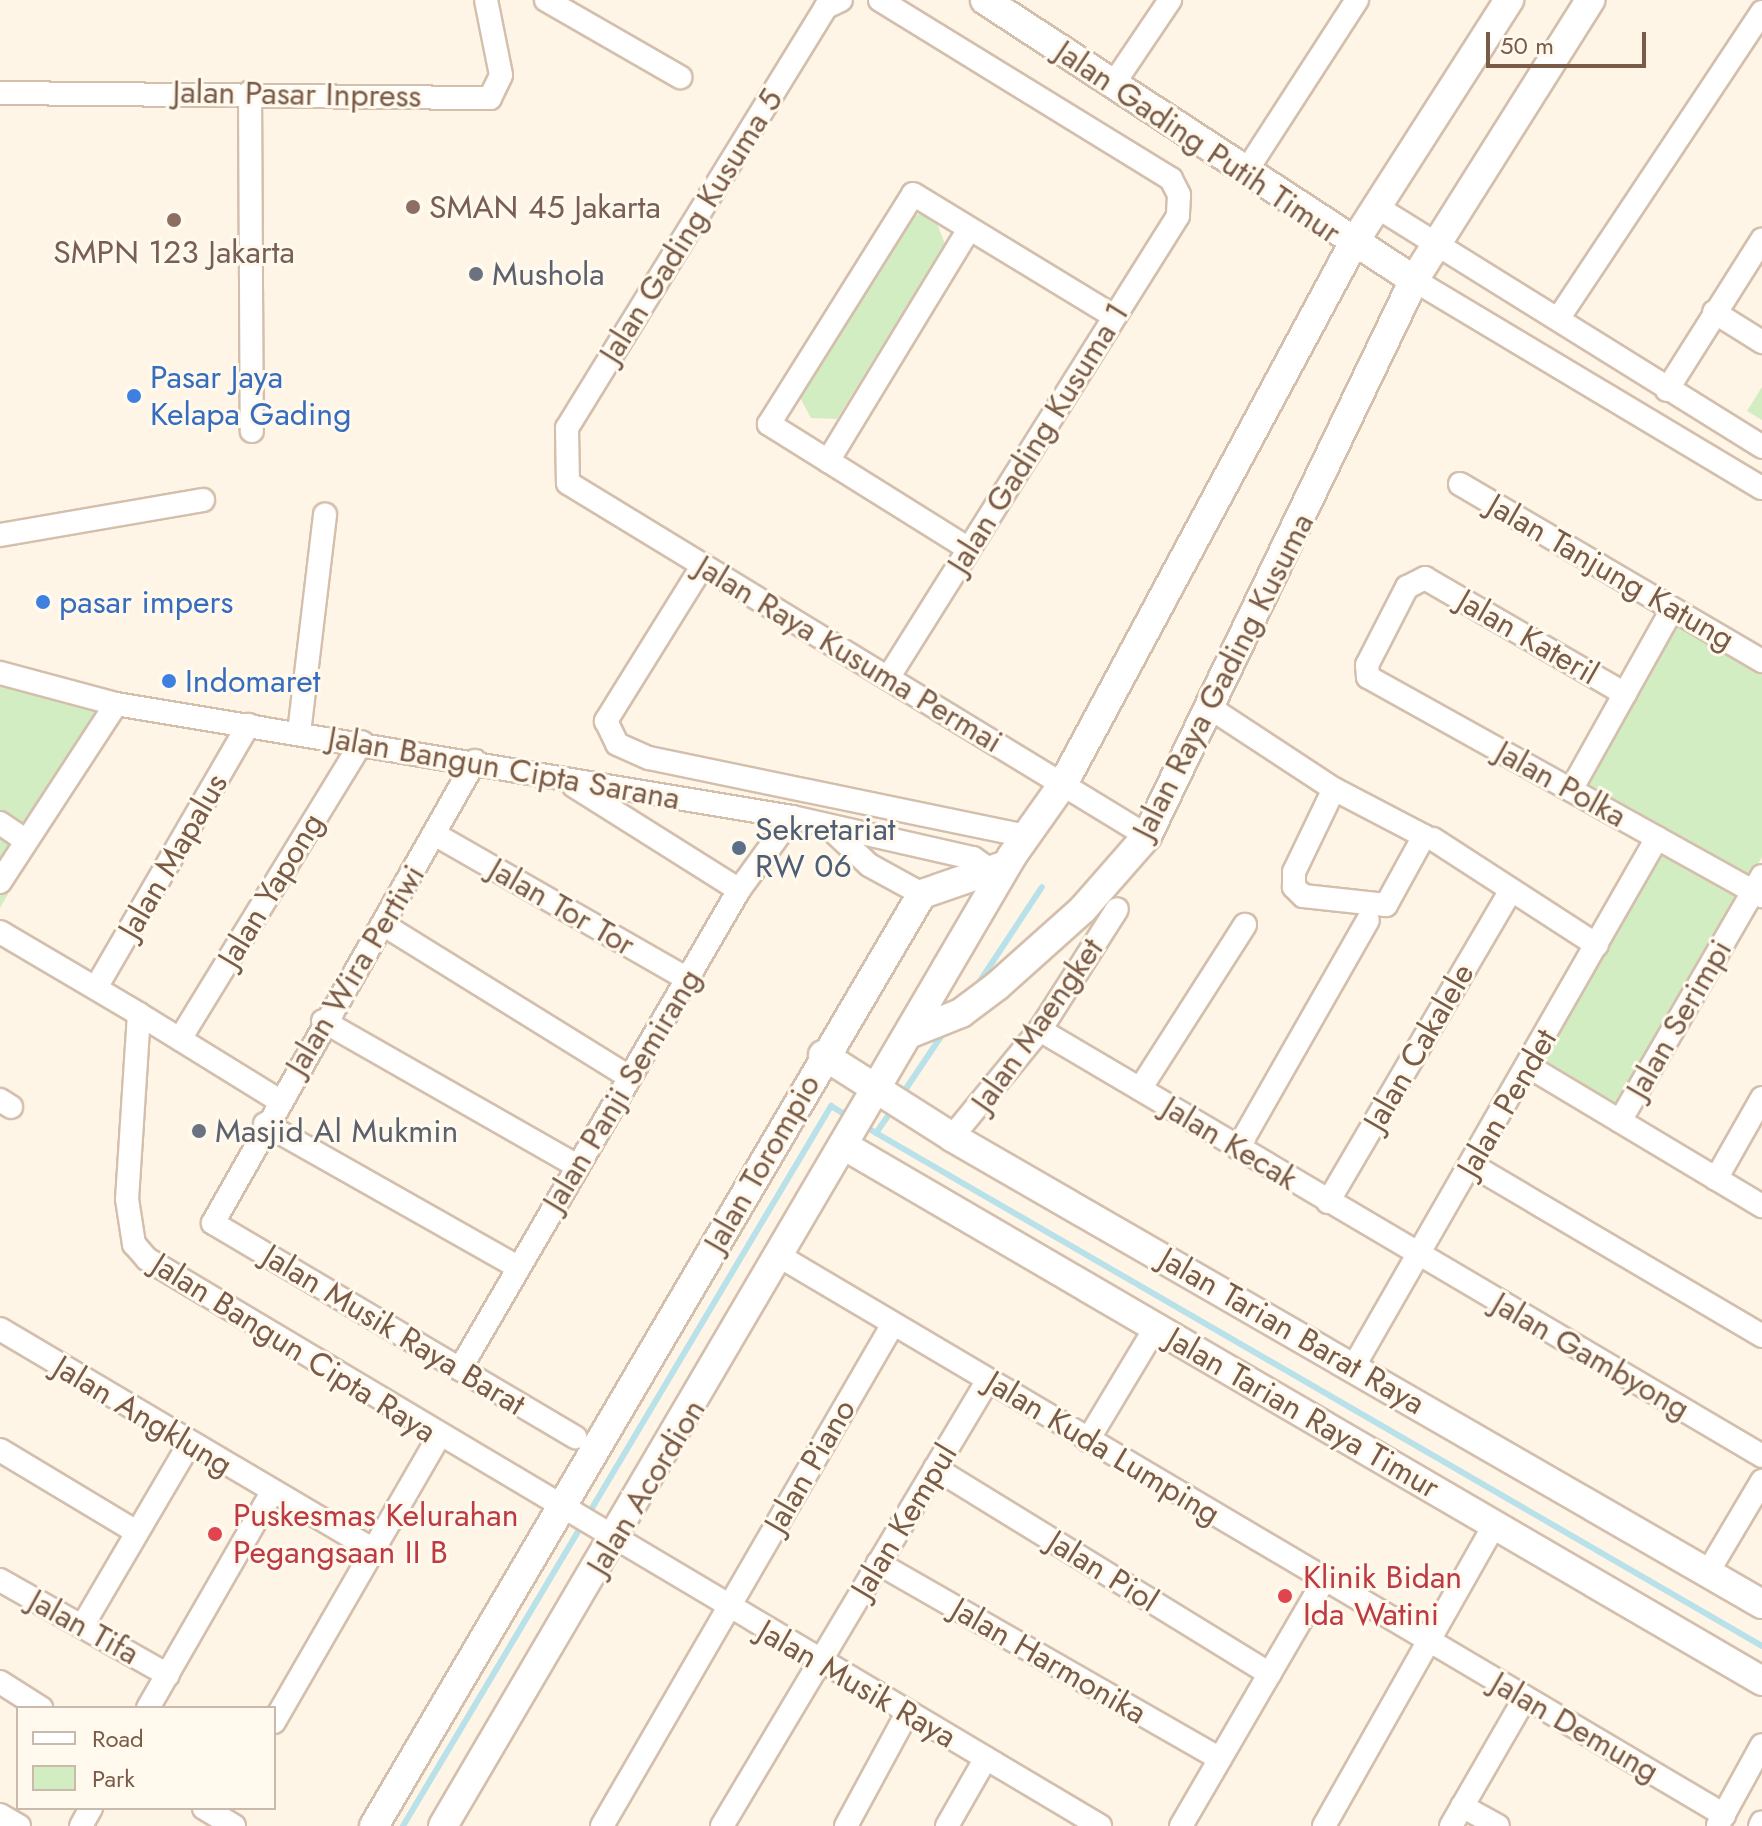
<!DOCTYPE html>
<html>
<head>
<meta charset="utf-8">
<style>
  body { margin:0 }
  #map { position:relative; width:1762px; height:1826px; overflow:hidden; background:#fef5e6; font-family:Jost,sans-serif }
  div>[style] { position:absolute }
  .green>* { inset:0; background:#d3edc3 }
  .stream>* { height:6px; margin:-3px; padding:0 3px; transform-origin:3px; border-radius:3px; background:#b8e1ea }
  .roads { filter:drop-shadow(2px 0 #d4bfad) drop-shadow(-2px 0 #d4bfad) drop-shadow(0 2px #d4bfad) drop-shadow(0 -2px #d4bfad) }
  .minor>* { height:22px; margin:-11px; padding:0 11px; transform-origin:11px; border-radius:11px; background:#fff }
  .tertiary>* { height:28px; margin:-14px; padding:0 14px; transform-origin:14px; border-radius:14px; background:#fff }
  .dots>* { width:22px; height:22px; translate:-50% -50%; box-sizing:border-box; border:4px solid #fff9ee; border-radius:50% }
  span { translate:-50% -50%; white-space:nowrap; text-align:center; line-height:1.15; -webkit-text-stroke:6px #fff9ee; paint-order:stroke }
  .street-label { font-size:32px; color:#7a5b48 }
  .education-label { font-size:32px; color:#785e54 }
  .left { translate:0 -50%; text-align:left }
  .worship-label { font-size:32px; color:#5b616d }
  .shop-label { font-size:32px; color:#366cbe }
  .service-label { font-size:32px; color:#4e5e75 }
  .health-label { font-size:32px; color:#be3a42 }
  .legend { position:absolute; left:16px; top:1706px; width:260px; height:104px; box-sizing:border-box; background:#fff9ee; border:2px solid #cabaac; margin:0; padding:10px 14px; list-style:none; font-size:24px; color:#7a5b48 }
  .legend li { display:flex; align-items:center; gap:16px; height:40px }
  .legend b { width:40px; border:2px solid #cabaac }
  .scale { position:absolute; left:1486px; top:32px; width:160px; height:36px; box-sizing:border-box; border:4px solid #7a5b48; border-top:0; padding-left:10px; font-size:24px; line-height:28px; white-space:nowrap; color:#7a5b48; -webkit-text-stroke:6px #fff9ee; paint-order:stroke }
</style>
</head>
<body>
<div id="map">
  <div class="green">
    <div style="clip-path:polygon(919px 214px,935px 218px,945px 244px,837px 419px,811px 418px,798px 394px,907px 218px)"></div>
    <div style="clip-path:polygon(1762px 387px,1762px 420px,1747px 411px)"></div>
    <div style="clip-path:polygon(1678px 619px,1762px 669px,1762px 857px,1615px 1108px,1538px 1063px,1670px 837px,1581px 784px)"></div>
    <div style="clip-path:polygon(0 673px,116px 704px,0 908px)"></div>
  </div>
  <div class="stream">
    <div style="left:978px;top:984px;width:116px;rotate:-56.6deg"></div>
    <div style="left:901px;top:1096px;width:81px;rotate:-56.1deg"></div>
    <div style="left:864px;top:1126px;width:1038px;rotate:30.07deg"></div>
    <div style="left:876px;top:1133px;width:29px;rotate:-55deg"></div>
    <div style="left:403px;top:1826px;width:838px;rotate:-59.27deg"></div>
    <div style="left:831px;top:1106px;width:23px;rotate:31deg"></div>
  </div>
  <div class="roads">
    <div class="minor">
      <div style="left:546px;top:0;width:155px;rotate:29.9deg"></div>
      <div style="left:841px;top:0;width:17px;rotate:155deg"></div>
      <div style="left:826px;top:7px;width:494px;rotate:121.6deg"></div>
      <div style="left:567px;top:428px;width:55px;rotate:89deg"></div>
      <div style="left:568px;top:483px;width:678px;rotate:31.37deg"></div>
      <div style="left:880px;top:0;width:342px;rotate:31.6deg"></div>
      <div style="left:1171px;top:179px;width:18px;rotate:63deg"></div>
      <div style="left:1179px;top:195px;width:21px;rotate:93deg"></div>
      <div style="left:1178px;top:216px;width:545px;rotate:122.12deg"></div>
      <div style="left:1112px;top:86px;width:104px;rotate:-56deg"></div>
      <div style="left:250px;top:92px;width:339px;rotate:89.7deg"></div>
      <div style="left:0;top:93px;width:490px;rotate:0.6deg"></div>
      <div style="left:490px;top:98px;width:25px;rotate:-64deg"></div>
      <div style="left:501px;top:75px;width:76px;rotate:-101.3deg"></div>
      <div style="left:1245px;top:173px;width:206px;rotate:-57.1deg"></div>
      <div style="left:1377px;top:207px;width:454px;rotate:31.9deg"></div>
      <div style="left:1414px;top:280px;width:405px;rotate:30.9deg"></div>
      <div style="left:1714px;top:312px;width:57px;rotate:32deg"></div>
      <div style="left:1560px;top:316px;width:365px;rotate:-56.4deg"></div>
      <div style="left:1667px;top:390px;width:178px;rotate:-57.7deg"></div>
      <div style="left:828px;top:461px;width:271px;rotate:-58.7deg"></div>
      <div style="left:1460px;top:484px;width:350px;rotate:30.4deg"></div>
      <div style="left:0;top:535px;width:206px;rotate:-9.8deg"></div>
      <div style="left:969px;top:549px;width:236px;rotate:-148deg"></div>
      <div style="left:769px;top:424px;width:271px;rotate:-57.9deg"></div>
      <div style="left:913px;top:194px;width:235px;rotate:31.3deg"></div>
      <div style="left:703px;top:565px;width:184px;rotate:121.9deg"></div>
      <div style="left:606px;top:721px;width:25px;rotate:64deg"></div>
      <div style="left:617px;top:744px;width:35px;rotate:24deg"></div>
      <div style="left:649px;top:758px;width:385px;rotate:11.7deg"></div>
      <div style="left:0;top:673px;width:120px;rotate:15deg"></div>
      <div style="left:116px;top:704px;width:685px;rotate:9.49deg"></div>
      <div style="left:792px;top:817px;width:186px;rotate:12.8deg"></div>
      <div style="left:973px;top:858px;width:35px;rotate:35deg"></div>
      <div style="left:1625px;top:694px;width:231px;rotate:-149.9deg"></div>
      <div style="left:1425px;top:578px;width:20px;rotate:153deg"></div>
      <div style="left:1407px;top:587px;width:88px;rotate:117.1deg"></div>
      <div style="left:1367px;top:665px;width:12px;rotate:85deg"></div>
      <div style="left:1368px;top:677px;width:451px;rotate:29.1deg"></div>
      <div style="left:1209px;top:707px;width:149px;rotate:33.3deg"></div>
      <div style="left:1334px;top:789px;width:102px;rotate:27.6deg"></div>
      <div style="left:1424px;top:836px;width:79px;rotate:118.8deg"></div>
      <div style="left:1386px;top:905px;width:83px;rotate:-173.8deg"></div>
      <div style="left:1303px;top:896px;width:13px;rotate:-135deg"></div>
      <div style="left:1294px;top:887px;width:15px;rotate:-90deg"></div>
      <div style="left:1294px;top:872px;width:92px;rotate:-64.3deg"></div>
      <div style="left:299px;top:733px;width:220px;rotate:-83.2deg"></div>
      <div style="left:475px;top:761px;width:531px;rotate:119.56deg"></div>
      <div style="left:213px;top:1223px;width:421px;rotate:30.6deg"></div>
      <div style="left:574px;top:786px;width:195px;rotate:32.2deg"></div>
      <div style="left:1571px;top:790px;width:207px;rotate:-60.8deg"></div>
      <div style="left:0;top:823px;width:30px;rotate:34deg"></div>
      <div style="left:832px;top:830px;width:51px;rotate:43.4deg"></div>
      <div style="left:869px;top:865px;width:60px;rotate:28.7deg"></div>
      <div style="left:436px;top:835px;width:289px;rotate:29.8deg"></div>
      <div style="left:1433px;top:839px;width:195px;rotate:32.9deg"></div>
      <div style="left:0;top:882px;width:212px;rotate:-56.9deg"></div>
      <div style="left:384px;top:925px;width:288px;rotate:31.8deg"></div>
      <div style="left:0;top:932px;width:161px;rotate:30.5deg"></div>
      <div style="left:139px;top:1014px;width:185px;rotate:93.7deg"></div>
      <div style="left:127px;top:1199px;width:46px;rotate:81.2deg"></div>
      <div style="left:134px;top:1244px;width:20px;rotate:49deg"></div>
      <div style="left:147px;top:1259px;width:1109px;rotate:30.75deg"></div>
      <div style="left:97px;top:986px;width:302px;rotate:-59.9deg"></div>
      <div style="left:139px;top:1014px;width:163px;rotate:31.7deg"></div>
      <div style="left:323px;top:1021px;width:292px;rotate:29.7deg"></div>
      <div style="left:1040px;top:1030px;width:838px;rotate:30.54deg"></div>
      <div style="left:180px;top:1039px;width:348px;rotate:-58.5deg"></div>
      <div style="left:1528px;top:1066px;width:273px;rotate:30.9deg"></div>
      <div style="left:1140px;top:1089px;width:195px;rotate:-57.4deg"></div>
      <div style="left:0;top:1100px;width:13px;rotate:32deg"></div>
      <div style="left:1620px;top:1121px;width:283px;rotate:-59.9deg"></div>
      <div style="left:265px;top:1124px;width:288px;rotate:29.5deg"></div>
      <div style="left:952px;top:1137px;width:139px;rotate:-50.6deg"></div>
      <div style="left:1040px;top:1030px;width:143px;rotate:-57.5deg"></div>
      <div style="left:1238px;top:1148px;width:262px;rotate:-60.3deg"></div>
      <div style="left:1472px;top:1165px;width:337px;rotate:30.5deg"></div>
      <div style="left:1716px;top:1179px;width:93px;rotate:-60.4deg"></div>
      <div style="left:1328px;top:1202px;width:359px;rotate:-59.6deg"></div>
      <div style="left:781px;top:1257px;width:1096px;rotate:30.61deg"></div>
      <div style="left:0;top:1329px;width:431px;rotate:30.6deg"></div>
      <div style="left:1354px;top:1366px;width:609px;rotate:-60.15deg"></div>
      <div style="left:460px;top:1369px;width:554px;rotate:-59.78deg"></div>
      <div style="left:739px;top:890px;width:90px;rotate:-54deg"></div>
      <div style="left:1088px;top:1440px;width:132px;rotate:-59deg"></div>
      <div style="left:0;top:1450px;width:157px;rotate:31deg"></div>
      <div style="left:935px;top:1468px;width:393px;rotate:31.6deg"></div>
      <div style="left:878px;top:1563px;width:394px;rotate:29.8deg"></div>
      <div style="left:1708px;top:1572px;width:106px;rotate:-59.3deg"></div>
      <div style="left:0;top:1580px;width:193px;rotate:29.5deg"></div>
      <div style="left:83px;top:1625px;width:210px;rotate:-59.6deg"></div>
      <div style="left:0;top:1682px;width:49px;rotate:32.4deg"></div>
      <div style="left:148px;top:1708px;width:247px;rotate:-60.1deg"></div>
      <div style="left:274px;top:1722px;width:328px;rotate:-60deg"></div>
      <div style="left:1462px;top:1806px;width:41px;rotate:29.1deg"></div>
      <div style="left:204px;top:1808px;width:35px;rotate:31deg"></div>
      <div style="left:0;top:1815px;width:22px;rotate:30deg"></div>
      <div style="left:1718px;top:1825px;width:91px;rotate:-61.2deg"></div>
      <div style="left:81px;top:1826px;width:21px;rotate:-61deg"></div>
      <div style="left:602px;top:1826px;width:580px;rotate:-59.9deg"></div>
      <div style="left:722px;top:1826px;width:519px;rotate:-59.19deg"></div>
      <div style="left:846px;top:1826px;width:128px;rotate:-61.6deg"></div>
      <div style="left:947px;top:1826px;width:78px;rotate:-60.2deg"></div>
      <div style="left:1181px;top:1826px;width:285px;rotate:-59.8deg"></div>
      <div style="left:1324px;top:1826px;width:346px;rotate:-60.5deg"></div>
      <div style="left:1451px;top:1826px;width:148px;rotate:-60deg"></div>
      <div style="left:1760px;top:1826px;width:4px;rotate:-63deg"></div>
    </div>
    <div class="tertiary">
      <div style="left:985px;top:0;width:512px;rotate:33.13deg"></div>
      <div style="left:911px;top:1033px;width:54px;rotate:-21.8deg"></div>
      <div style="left:961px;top:1013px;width:45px;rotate:-36.9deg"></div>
      <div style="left:997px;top:986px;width:115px;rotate:-41.8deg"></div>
      <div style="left:1083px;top:909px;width:97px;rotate:-48.8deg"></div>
      <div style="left:1147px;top:836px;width:617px;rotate:-64.35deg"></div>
      <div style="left:1414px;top:280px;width:331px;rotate:-57.8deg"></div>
      <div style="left:823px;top:1055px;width:153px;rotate:32.4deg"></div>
      <div style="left:952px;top:1137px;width:935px;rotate:29.97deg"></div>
      <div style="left:843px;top:1145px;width:1064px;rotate:30.25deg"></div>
      <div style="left:374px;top:1826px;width:1081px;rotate:-59.55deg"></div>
      <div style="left:922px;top:894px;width:89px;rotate:-19deg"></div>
      <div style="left:443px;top:1826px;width:1125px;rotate:-59.6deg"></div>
      <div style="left:1012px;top:856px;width:88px;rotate:-54.7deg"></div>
      <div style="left:1063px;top:784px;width:613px;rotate:-61.76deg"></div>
      <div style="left:1353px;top:244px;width:290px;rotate:-57.4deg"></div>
    </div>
  </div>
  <div class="dots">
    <div style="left:413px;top:207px;background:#8d6e63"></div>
    <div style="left:174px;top:220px;background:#8d6e63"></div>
    <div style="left:476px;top:274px;background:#6b7280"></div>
    <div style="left:134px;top:396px;background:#3f7fe0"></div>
    <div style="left:43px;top:602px;background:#3f7fe0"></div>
    <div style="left:169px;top:681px;background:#3f7fe0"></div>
    <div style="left:739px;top:848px;background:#5c6f8a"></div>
    <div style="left:199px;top:1131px;background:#6b7280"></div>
    <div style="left:215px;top:1534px;background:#e0444e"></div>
    <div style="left:1285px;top:1596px;background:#e0444e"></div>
  </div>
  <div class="street-label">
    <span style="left:297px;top:94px;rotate:1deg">Jalan Pasar Inpress</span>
    <span style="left:1198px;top:142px;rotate:34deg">Jalan Gading Putih Timur</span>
    <span style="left:691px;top:226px;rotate:-58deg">Jalan Gading Kusuma 5</span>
    <span style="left:1038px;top:438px;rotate:-58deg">Jalan Gading Kusuma 1</span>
    <span style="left:1611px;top:572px;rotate:30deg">Jalan Tanjung Katung</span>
    <span style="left:1528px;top:637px;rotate:30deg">Jalan Kateril</span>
    <span style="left:849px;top:654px;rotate:31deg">Jalan Raya Kusuma Permai</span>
    <span style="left:1223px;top:676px;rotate:-63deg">Jalan Raya Gading Kusuma</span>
    <span style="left:504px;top:768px;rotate:10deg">Jalan Bangun Cipta Sarana</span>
    <span style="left:1561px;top:784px;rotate:29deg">Jalan Polka</span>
    <span style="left:173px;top:856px;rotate:-60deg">Jalan Mapalus</span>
    <span style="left:271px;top:890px;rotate:-59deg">Jalan Yapong</span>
    <span style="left:562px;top:907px;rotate:30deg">Jalan Tor Tor</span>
    <span style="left:355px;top:970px;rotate:-59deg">Jalan Wira Pertiwi</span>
    <span style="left:1679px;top:1019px;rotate:-60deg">Jalan Serimpi</span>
    <span style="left:1037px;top:1025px;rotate:-55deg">Jalan Maengket</span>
    <span style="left:1419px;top:1047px;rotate:-60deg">Jalan Cakalele</span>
    <span style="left:622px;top:1090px;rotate:-59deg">Jalan Panji Semirang</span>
    <span style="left:1507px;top:1103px;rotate:-60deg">Jalan Pendet</span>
    <span style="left:1230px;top:1143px;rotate:31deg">Jalan Kecak</span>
    <span style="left:762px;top:1163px;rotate:-60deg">Jalan Torompio</span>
    <span style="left:394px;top:1330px;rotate:31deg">Jalan Musik Raya Barat</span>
    <span style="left:1292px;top:1331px;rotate:30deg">Jalan Tarian Barat Raya</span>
    <span style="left:294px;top:1348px;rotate:32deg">Jalan Bangun Cipta Raya</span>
    <span style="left:1591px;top:1356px;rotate:30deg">Jalan Gambyong</span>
    <span style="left:1303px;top:1413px;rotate:30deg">Jalan Tarian Raya Timur</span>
    <span style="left:143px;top:1416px;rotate:31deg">Jalan Angklung</span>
    <span style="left:1103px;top:1448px;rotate:31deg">Jalan Kuda Lumping</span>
    <span style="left:810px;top:1466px;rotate:-60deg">Jalan Piano</span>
    <span style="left:646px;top:1487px;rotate:-59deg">Jalan Acordion</span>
    <span style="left:904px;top:1521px;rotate:-59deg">Jalan Kempul</span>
    <span style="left:1103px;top:1571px;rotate:32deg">Jalan Piol</span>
    <span style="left:84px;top:1627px;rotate:29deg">Jalan Tifa</span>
    <span style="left:1049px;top:1661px;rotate:30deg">Jalan Harmonika</span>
    <span style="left:857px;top:1684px;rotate:30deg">Jalan Musik Raya</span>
    <span style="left:1575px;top:1727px;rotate:30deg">Jalan Demung</span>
  </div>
  <div class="education-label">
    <span class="left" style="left:429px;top:207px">SMAN 45 Jakarta</span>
    <span style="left:174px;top:252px">SMPN 123 Jakarta</span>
  </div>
  <div class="worship-label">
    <span class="left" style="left:492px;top:274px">Mushola</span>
    <span class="left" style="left:215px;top:1131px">Masjid Al Mukmin</span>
  </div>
  <div class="shop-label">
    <span class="left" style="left:150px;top:396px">Pasar Jaya<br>Kelapa Gading</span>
    <span class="left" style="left:59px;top:602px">pasar impers</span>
    <span class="left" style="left:185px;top:681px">Indomaret</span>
  </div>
  <div class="service-label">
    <span class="left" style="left:755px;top:848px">Sekretariat<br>RW 06</span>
  </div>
  <div class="health-label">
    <span class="left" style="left:233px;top:1534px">Puskesmas Kelurahan<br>Pegangsaan II B</span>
    <span class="left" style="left:1303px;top:1596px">Klinik Bidan<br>Ida Watini</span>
  </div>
  <ul class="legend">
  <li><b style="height:10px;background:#fff"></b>Road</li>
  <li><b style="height:22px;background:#d3edc3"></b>Park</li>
  </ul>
  <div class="scale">50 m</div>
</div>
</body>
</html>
